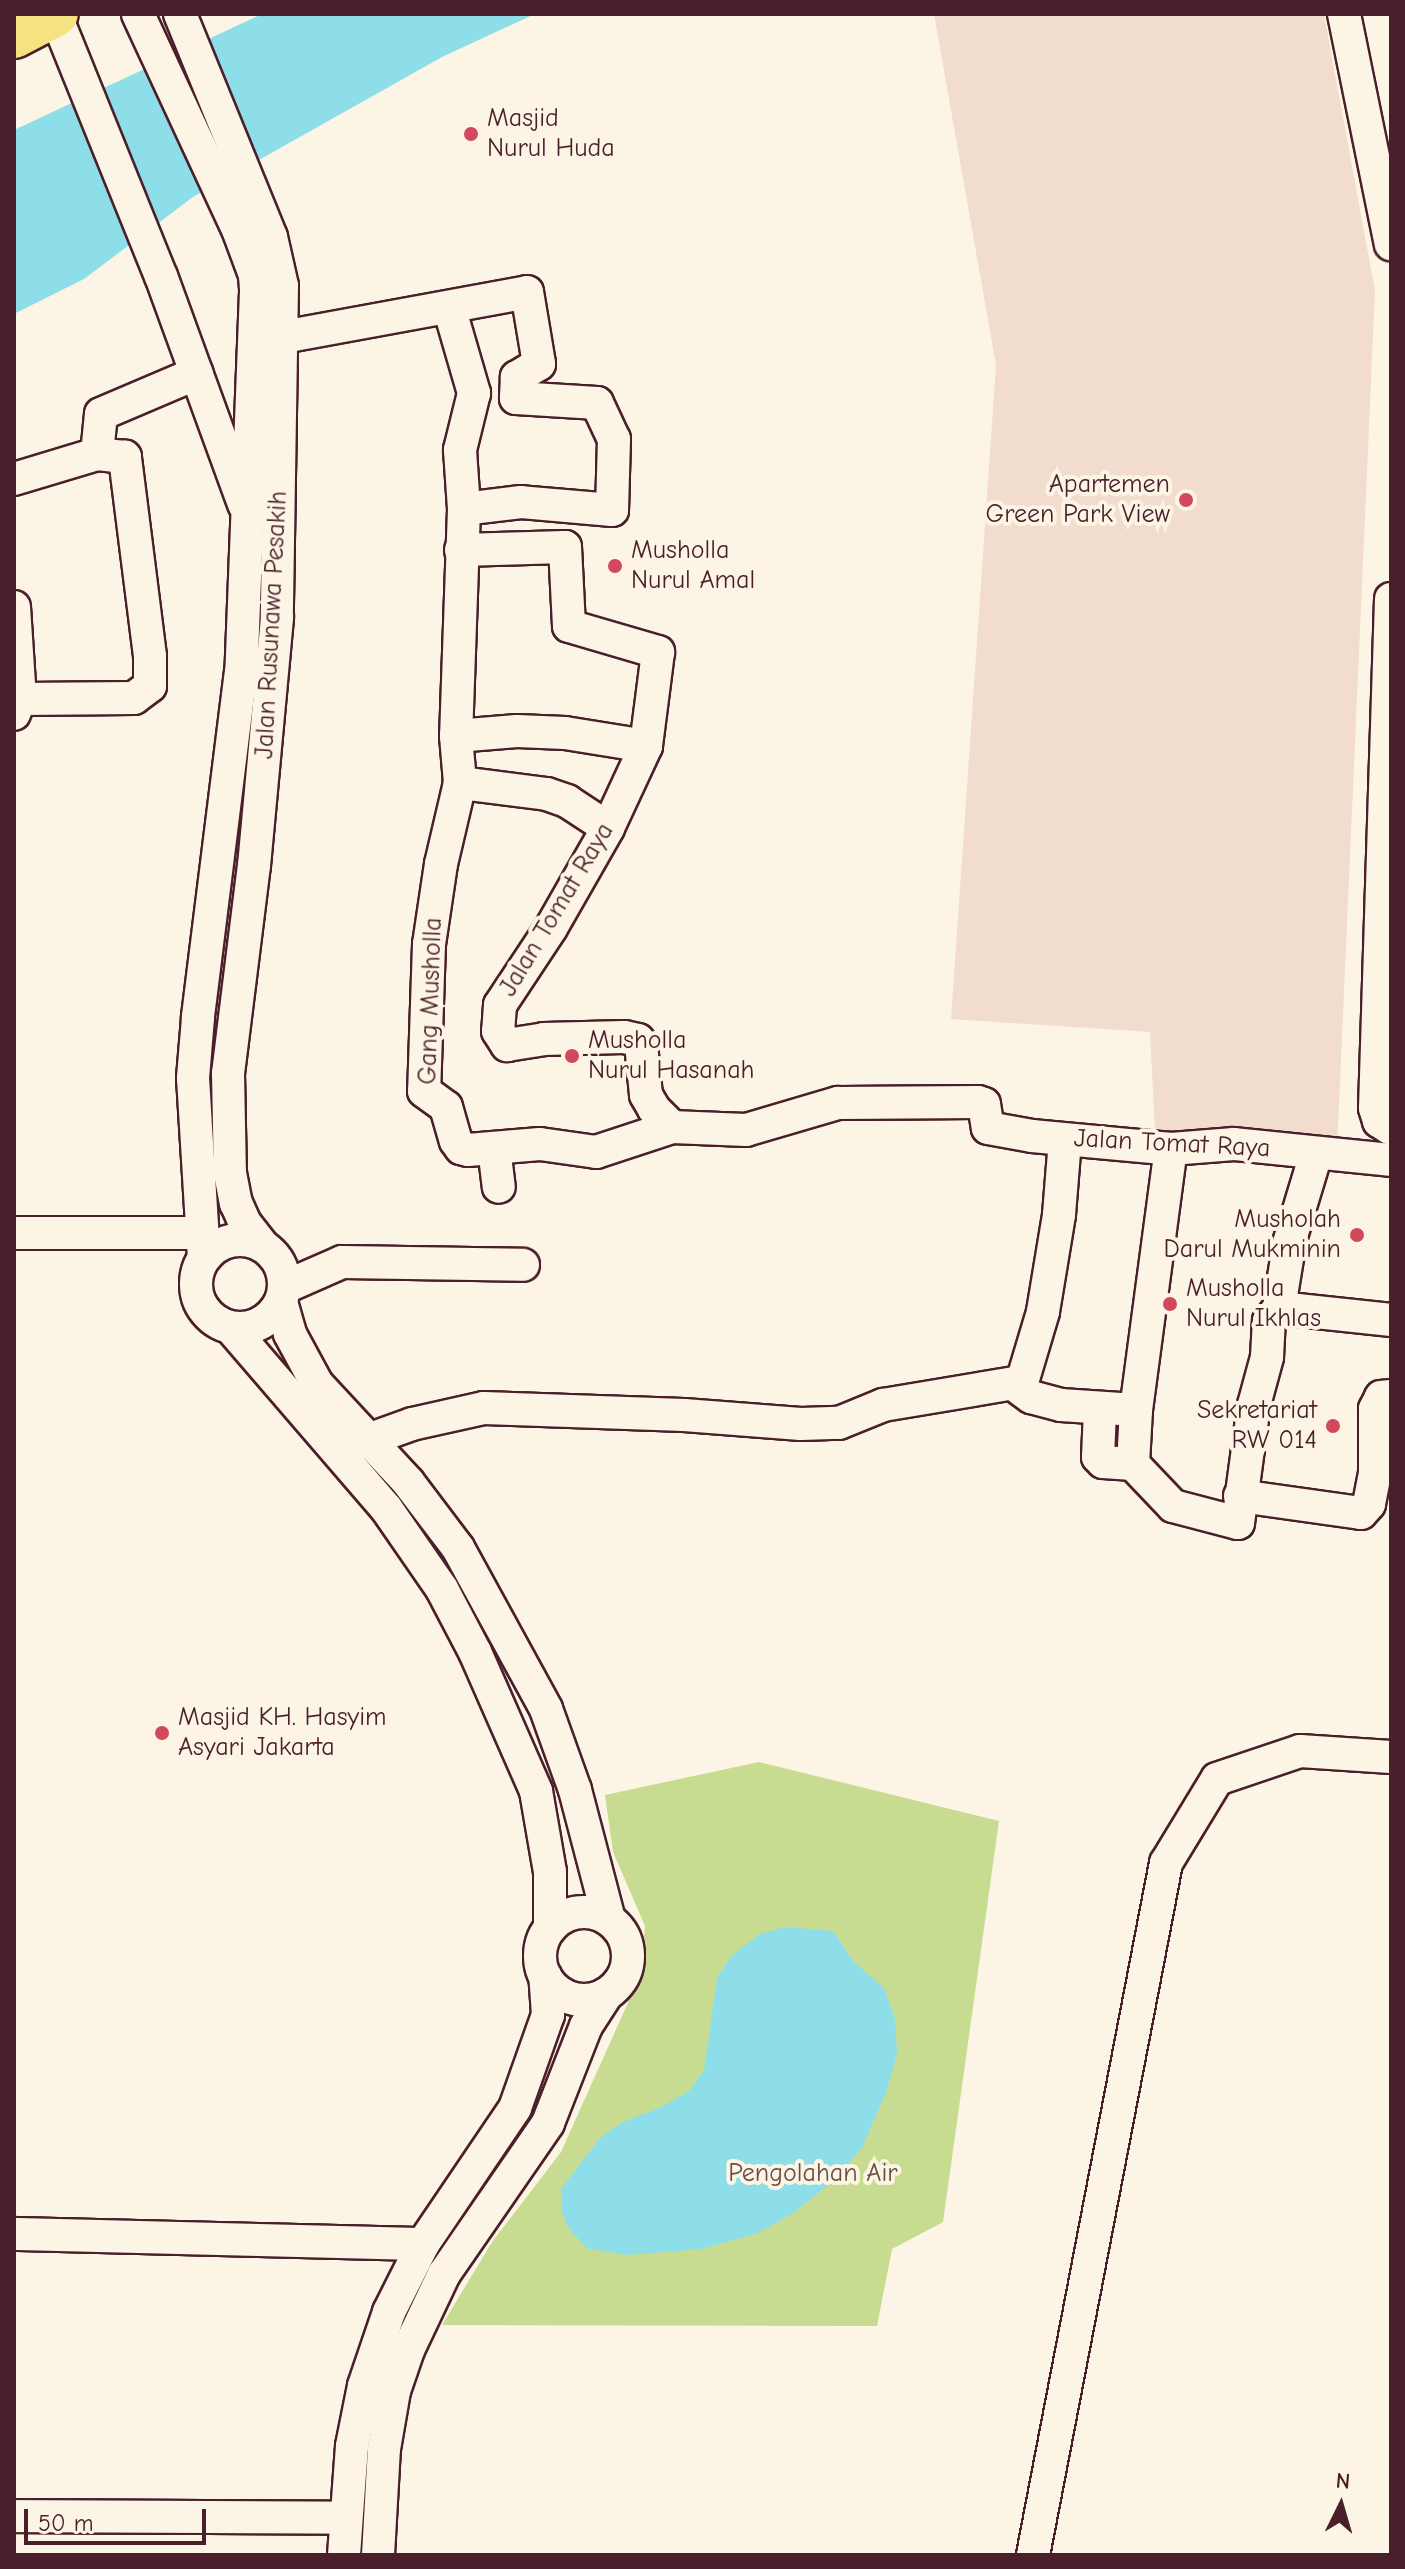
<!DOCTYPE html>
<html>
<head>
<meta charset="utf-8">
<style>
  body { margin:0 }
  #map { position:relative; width:1405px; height:2569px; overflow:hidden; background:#fcf5e5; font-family:"Comic Neue",sans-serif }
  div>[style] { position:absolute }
  .built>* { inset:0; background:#f2dcce }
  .green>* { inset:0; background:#c7dc91 }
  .water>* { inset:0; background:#8edee9 }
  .roads { filter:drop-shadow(2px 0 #4a1f2b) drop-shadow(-2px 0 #4a1f2b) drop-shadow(0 2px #4a1f2b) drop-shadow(0 -2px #4a1f2b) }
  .minor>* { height:32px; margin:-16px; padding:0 16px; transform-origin:16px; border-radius:16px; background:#fcf5e5 }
  .minor>.ring { margin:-16px; padding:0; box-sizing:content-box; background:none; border:32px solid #fcf5e5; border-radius:50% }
  .highway>* { height:44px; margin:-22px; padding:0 22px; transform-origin:22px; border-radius:22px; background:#f5e381 }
  .dots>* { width:22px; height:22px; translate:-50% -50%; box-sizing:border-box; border:4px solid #fcf5e5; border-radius:50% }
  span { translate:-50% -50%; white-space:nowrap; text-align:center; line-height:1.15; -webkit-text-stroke:8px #fcf5e5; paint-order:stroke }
  .poi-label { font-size:26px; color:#4a1f2b }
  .left { translate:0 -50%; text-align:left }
  .right { translate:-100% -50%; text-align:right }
  .street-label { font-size:26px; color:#4a1f2b }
  .park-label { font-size:26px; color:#694e44 }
  .frame { position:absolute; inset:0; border:16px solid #4a1f2b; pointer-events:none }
  .north { position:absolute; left:1301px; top:2465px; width:80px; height:80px; -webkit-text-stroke:6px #fcf5e5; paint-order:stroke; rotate:5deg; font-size:22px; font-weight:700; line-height:32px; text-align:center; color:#4a1f2b }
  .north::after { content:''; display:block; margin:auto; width:28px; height:36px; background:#4a1f2b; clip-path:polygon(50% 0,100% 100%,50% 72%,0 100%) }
  .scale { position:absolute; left:24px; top:2509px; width:182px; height:36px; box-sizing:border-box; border:4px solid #4a1f2b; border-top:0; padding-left:10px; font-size:24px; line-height:28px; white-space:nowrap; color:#4a1f2b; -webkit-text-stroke:6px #fcf5e5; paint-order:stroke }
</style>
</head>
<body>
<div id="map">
  <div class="built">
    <div style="clip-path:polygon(934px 14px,1324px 14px,1375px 291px,1337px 1150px,1155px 1132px,1150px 1032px,951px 1019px,996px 365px)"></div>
  </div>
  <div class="green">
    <div style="clip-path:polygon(759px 1762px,999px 1821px,943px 2222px,892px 2249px,877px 2326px,442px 2325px,492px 2242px,561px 2152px,640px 1976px,645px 1926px,613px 1852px,605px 1795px)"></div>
  </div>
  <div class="water">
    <div style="clip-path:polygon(262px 14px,535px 14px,442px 57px,193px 197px,84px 279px,14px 314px,14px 130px)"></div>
    <div style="clip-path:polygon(785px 1927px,833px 1931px,854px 1962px,884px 1988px,895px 2019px,897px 2053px,887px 2090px,862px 2148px,833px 2181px,792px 2214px,756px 2234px,701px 2249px,628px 2255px,588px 2249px,569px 2229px,561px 2210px,561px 2189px,600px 2138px,621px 2123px,661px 2107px,689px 2091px,704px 2070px,717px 1978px,731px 1956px,760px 1934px)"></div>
  </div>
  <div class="roads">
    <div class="minor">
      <div style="left:55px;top:14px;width:283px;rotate:68deg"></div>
      <div style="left:161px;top:276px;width:243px;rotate:70deg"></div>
      <div style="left:138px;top:14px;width:240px;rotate:65.1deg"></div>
      <div style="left:239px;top:232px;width:46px;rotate:69.6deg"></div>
      <div style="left:255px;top:275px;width:16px;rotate:86deg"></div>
      <div style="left:256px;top:291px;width:372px;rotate:92.2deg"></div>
      <div style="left:242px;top:663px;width:358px;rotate:97.1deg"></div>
      <div style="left:198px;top:1018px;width:60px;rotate:94.8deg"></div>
      <div style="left:193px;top:1078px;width:180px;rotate:86.5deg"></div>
      <div style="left:180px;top:14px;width:241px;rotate:67.8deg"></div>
      <div style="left:271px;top:237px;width:50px;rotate:77.3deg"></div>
      <div style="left:282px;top:286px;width:332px;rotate:90.9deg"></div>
      <div style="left:277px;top:618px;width:248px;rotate:95.3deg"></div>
      <div style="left:254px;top:865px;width:210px;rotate:97.1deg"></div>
      <div style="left:228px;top:1073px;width:100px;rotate:88.9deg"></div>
      <div style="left:230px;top:1173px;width:31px;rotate:79deg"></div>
      <div style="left:236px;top:1203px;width:22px;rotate:66deg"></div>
      <div style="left:245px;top:1223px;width:28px;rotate:52deg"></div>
      <div style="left:1344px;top:14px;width:235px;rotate:78.5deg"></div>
      <div style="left:449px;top:307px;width:90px;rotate:73.8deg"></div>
      <div style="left:474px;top:393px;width:59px;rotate:103.8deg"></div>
      <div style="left:460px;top:450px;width:59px;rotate:86.1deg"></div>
      <div style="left:464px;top:509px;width:227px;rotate:92deg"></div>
      <div style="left:456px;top:736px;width:47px;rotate:85.1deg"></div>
      <div style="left:283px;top:337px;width:248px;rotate:-10.4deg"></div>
      <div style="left:527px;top:292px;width:73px;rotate:80.5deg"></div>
      <div style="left:539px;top:364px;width:26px;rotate:149deg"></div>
      <div style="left:517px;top:377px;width:21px;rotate:93deg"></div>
      <div style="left:516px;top:398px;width:81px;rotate:3.5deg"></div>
      <div style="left:597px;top:403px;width:40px;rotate:65deg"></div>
      <div style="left:614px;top:439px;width:71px;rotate:91.6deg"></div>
      <div style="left:612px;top:510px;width:91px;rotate:-175deg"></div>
      <div style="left:521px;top:502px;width:57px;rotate:173deg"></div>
      <div style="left:14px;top:479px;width:87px;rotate:-16.8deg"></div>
      <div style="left:97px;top:454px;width:40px;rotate:-84.3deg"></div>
      <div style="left:101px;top:414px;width:104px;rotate:-23.1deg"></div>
      <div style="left:461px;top:550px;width:104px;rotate:-1.7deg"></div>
      <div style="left:565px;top:547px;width:79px;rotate:87.1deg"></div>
      <div style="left:569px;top:626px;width:93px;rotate:16.3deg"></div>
      <div style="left:658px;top:652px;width:95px;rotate:97.3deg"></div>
      <div style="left:646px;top:746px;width:90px;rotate:114.9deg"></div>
      <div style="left:608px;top:828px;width:115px;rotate:119.7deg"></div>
      <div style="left:551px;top:928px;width:92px;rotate:123.5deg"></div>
      <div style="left:500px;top:1005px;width:26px;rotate:94deg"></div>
      <div style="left:498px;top:1031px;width:17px;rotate:57deg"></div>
      <div style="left:507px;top:1045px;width:37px;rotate:-9deg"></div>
      <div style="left:544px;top:1039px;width:80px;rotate:-1.4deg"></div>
      <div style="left:624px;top:1037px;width:14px;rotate:12deg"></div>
      <div style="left:638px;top:1040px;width:5px;rotate:53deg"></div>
      <div style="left:641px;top:1044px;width:51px;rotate:84.4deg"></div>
      <div style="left:646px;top:1095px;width:16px;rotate:60deg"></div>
      <div style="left:654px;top:1109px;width:25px;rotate:45deg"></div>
      <div style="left:672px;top:1127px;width:74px;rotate:2.3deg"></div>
      <div style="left:746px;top:1130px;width:96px;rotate:-16.4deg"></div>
      <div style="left:838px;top:1103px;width:140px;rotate:-0.4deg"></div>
      <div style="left:978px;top:1102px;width:6px;rotate:18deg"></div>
      <div style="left:984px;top:1104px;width:24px;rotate:81deg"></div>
      <div style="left:988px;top:1128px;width:45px;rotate:10.3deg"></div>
      <div style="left:1032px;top:1136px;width:140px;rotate:5.3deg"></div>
      <div style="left:1171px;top:1149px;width:63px;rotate:-4.5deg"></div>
      <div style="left:1234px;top:1144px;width:158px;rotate:5.8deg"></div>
      <div style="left:1391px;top:599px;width:509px;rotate:91.8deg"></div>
      <div style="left:1375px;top:1108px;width:14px;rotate:73deg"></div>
      <div style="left:1379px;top:1121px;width:14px;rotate:34deg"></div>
      <div style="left:14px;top:607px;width:92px;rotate:86.3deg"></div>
      <div style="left:20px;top:699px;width:16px;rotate:112deg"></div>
      <div style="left:20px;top:699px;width:114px;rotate:-0.5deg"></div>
      <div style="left:134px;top:698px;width:20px;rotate:-37deg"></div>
      <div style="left:150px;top:686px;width:30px;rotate:-90deg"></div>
      <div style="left:150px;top:656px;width:201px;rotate:-97.2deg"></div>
      <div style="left:125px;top:457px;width:28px;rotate:-174deg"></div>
      <div style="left:456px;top:736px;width:61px;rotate:-4.7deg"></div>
      <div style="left:517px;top:731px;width:48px;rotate:2.4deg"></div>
      <div style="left:565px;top:733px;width:82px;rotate:9.1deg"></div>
      <div style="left:608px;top:828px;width:49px;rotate:-146.6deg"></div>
      <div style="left:567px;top:801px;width:21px;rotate:-161deg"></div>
      <div style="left:547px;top:794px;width:88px;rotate:-172.8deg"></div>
      <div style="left:460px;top:783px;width:83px;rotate:103.2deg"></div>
      <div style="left:441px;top:864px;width:81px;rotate:98.5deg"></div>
      <div style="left:429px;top:944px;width:147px;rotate:91.9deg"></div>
      <div style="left:424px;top:1091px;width:27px;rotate:36deg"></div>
      <div style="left:446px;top:1107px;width:35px;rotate:74deg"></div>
      <div style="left:456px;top:1141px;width:9px;rotate:54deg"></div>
      <div style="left:461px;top:1148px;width:7px;rotate:16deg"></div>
      <div style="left:468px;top:1150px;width:72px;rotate:-4.8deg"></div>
      <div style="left:540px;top:1144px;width:57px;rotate:8.1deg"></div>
      <div style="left:596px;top:1152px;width:80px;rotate:-18.2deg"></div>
      <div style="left:1065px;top:1140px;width:75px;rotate:94.6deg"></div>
      <div style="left:1059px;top:1215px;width:98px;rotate:99.4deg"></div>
      <div style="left:1043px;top:1312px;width:80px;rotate:106.6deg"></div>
      <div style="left:1020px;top:1389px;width:14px;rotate:36deg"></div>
      <div style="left:1031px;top:1397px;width:31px;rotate:15deg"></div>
      <div style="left:1061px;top:1405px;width:75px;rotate:3.8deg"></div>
      <div style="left:1136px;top:1410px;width:54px;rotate:93.2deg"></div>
      <div style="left:1133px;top:1464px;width:58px;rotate:46.4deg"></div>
      <div style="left:1173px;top:1506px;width:67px;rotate:14.7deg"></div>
      <div style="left:1238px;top:1523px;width:119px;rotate:-82.3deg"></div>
      <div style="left:1254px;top:1405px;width:50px;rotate:-74.8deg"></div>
      <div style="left:1267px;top:1357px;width:36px;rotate:-87deg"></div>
      <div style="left:1269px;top:1321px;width:16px;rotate:-52deg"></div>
      <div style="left:1279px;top:1308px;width:69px;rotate:-80.8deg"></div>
      <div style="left:1290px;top:1240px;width:90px;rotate:-73.2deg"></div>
      <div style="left:494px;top:1148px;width:39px;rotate:83deg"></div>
      <div style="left:14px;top:1233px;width:188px"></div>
      <div class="ring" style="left:196px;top:1240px;width:56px;height:56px"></div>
      <div style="left:285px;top:1287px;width:62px;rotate:-23.7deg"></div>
      <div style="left:342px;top:1262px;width:181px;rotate:0.9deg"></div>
      <div style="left:281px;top:1302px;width:33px;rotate:74deg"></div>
      <div style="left:290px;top:1334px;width:57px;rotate:61.6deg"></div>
      <div style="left:317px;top:1384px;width:134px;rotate:47.1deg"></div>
      <div style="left:408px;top:1482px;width:83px;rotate:52.9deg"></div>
      <div style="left:458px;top:1548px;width:183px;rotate:61.3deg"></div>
      <div style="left:546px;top:1709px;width:86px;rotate:70.3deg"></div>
      <div style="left:575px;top:1790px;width:134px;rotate:75.3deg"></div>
      <div style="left:1279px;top:1308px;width:113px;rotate:6.1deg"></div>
      <div style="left:231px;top:1328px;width:238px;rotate:49.3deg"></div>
      <div style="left:386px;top:1508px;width:98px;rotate:55.3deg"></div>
      <div style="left:442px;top:1589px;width:71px;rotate:62.4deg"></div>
      <div style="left:475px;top:1652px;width:152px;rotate:66.3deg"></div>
      <div style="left:536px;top:1791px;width:82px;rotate:80.2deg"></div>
      <div style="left:550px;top:1872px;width:56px;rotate:90deg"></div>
      <div style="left:1100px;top:1410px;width:47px;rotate:92.4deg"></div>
      <div style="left:1098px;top:1457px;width:7px;rotate:45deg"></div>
      <div style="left:1103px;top:1462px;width:30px;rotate:4deg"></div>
      <div style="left:1136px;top:1410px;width:263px;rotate:-82.4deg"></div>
      <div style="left:351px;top:1446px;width:65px;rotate:-19.8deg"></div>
      <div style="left:412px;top:1424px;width:74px;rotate:-12.5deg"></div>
      <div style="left:484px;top:1408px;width:200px;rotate:2deg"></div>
      <div style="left:684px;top:1415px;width:117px;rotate:4.4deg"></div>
      <div style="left:801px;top:1424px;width:38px;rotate:-2deg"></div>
      <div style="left:839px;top:1423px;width:48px;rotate:-22.2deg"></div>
      <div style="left:883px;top:1405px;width:139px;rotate:-9.5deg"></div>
      <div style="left:1240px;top:1496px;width:122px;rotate:8deg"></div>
      <div style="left:1361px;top:1513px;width:12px;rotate:-48deg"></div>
      <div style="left:1369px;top:1504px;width:31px;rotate:-79deg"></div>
      <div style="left:1375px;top:1474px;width:65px;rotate:-90deg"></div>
      <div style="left:1375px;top:1409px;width:13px;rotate:-63deg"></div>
      <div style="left:1381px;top:1397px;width:10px;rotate:-6deg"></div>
      <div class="ring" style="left:540px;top:1912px;width:56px;height:56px"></div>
      <div style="left:14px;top:2234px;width:409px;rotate:1.4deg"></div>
      <div style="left:14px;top:2516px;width:331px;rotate:0.3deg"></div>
      <div style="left:344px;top:2555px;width:109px;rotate:-85.8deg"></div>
      <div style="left:352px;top:2446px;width:61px;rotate:-78.7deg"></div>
      <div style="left:364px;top:2386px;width:78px;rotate:-71.3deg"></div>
      <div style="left:389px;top:2312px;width:76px;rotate:-63.4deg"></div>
      <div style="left:423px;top:2244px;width:164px;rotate:-55.9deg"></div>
      <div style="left:515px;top:2108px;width:99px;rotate:-70.5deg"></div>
      <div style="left:548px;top:2015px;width:39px;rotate:-94deg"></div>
      <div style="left:378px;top:2555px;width:106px;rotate:-86.8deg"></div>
      <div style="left:384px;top:2449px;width:59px;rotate:-80.2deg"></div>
      <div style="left:394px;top:2391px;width:43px;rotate:-71.1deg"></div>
      <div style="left:408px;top:2350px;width:84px;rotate:-64.7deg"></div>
      <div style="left:444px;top:2274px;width:183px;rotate:-55.4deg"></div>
      <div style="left:548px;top:2123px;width:104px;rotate:-68.6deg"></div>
      <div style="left:586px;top:2026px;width:38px;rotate:-57deg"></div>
      <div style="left:1033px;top:2555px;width:705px;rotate:-79.12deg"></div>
      <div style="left:1166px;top:1863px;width:98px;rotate:-58.7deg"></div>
      <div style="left:1217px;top:1779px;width:88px;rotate:-18.6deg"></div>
      <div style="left:1300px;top:1751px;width:91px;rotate:3.8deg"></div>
    </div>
    <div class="highway">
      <div style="left:14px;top:36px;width:47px;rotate:-27.6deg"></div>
    </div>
  </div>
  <div class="dots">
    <div style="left:471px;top:134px;background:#d1495b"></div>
    <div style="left:1186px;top:500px;background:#d1495b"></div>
    <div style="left:615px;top:566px;background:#d1495b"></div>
    <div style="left:572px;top:1056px;background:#d1495b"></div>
    <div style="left:1357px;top:1235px;background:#d1495b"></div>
    <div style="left:1170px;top:1304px;background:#d1495b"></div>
    <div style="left:1333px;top:1426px;background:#d1495b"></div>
    <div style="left:162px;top:1733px;background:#d1495b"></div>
  </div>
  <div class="poi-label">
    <span class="left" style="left:487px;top:134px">Masjid<br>Nurul Huda</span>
    <span class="right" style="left:1170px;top:500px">Apartemen<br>Green Park View</span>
    <span class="left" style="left:631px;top:566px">Musholla<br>Nurul Amal</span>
    <span class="left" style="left:588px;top:1056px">Musholla<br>Nurul Hasanah</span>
    <span class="right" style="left:1341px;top:1235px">Musholah<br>Darul Mukminin</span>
    <span class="left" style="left:1186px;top:1304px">Musholla<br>Nurul Ikhlas</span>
    <span class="right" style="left:1317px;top:1426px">Sekretariat<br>RW 014</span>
    <span class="left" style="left:178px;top:1733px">Masjid KH. Hasyim<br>Asyari Jakarta</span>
  </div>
  <div class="street-label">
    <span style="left:272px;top:625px;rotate:-87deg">Jalan Rusunawa Pesakih</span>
    <span style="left:557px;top:910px;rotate:-59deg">Jalan Tomat Raya</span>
    <span style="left:431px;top:1001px;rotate:-88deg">Gang Musholla</span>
    <span style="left:1172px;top:1144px;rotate:3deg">Jalan Tomat Raya</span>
  </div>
  <div class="park-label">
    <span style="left:813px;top:2174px">Pengolahan Air</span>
  </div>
  <div class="frame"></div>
  <div class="north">N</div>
  <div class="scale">50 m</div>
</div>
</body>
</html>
